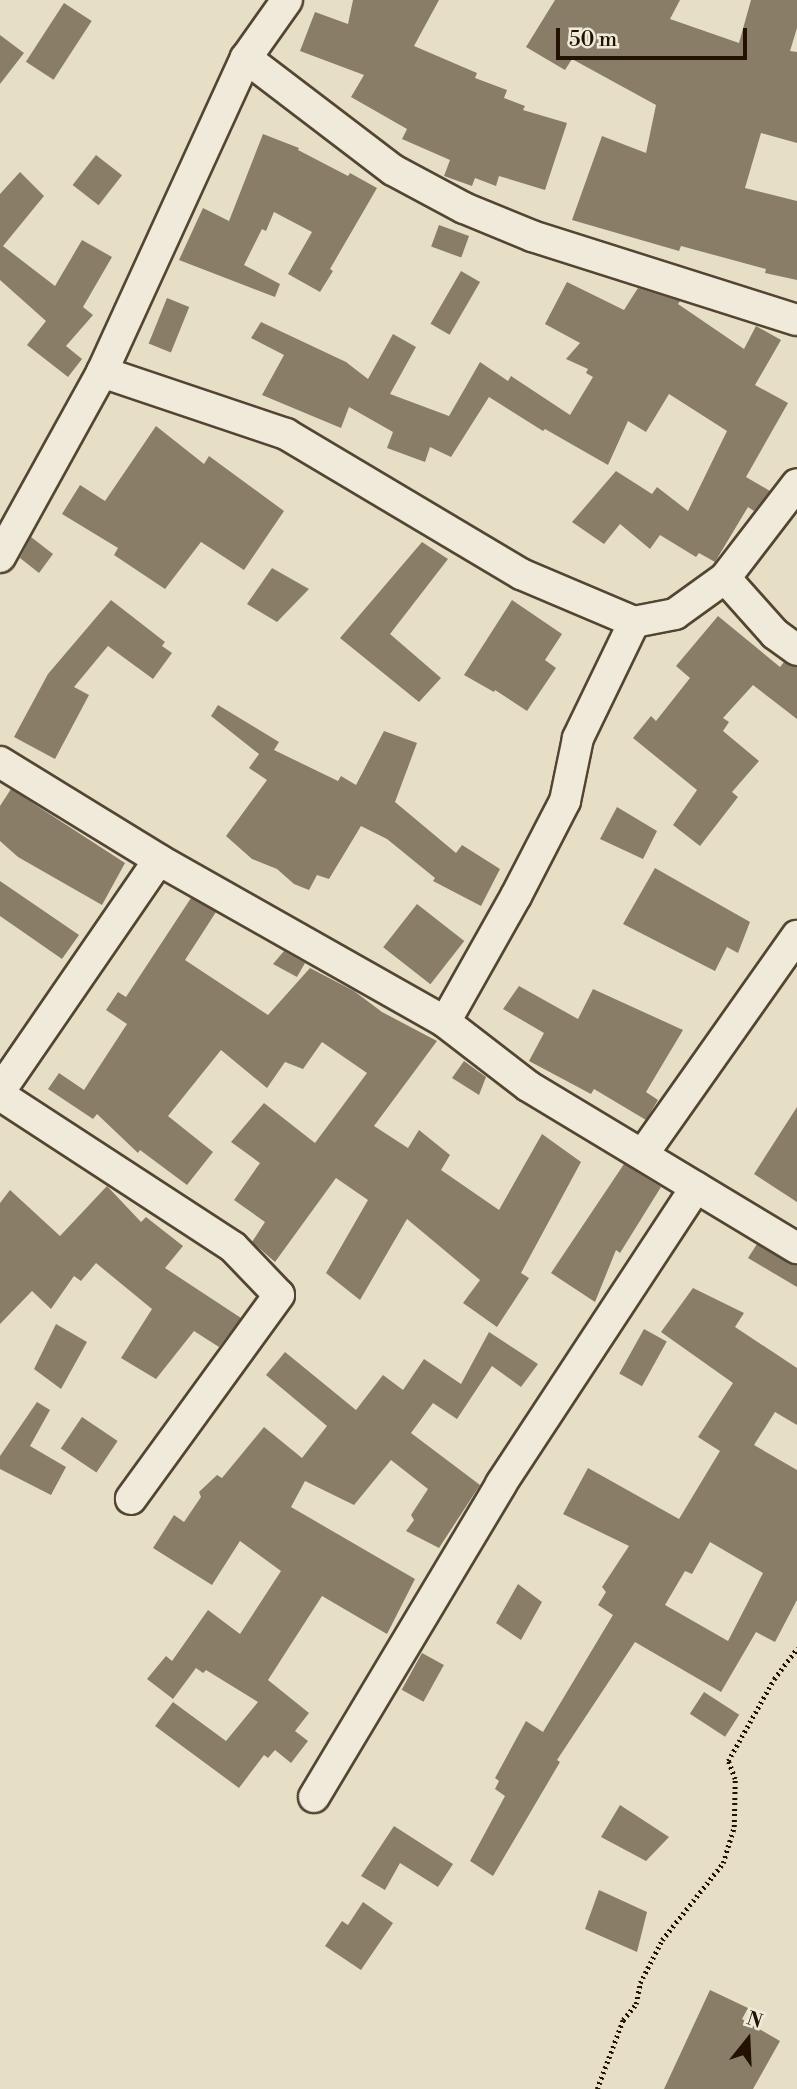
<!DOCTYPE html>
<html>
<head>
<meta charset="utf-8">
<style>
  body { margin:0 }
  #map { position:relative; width:797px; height:2089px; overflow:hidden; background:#e7dfc5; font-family:"Libre Bodoni",serif }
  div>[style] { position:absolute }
  .building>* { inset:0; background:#897d67; transform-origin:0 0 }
  .path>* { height:4.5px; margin-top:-2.25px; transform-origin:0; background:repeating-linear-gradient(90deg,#231201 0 2px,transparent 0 5.5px) }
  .roads { filter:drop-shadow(2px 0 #544532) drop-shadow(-2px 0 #544532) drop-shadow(0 2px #544532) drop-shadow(0 -2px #544532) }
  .street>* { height:30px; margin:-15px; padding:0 15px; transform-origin:15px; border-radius:15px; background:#efead9 }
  span { translate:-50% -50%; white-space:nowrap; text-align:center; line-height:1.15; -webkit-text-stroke:5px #efead9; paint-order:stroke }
  .north { position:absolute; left:713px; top:2005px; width:70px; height:70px; -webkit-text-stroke:5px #efead9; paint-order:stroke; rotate:18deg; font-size:19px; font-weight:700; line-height:28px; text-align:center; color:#231201 }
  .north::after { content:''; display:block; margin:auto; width:24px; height:32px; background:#231201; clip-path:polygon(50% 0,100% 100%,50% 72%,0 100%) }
  .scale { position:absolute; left:556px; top:28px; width:191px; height:32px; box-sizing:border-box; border:4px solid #231201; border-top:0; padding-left:9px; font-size:21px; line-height:24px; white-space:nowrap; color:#231201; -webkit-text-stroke:5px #efead9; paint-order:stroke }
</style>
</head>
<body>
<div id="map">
  <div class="building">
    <div style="clip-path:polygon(353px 0,439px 0,414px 46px,477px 73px,475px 78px,507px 90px,504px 98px,525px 106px,523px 110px,567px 123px,545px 190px,499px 176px,496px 186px,475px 178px,472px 186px,444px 176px,450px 160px,402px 139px,407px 129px,351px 97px,364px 75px,300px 51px,315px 12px,348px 24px)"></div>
    <div style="clip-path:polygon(555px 0,680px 0,670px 19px,739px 43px,751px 0,797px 0,797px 28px,790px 51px,797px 52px,797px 143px,761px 133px,745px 188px,797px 201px,797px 280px,765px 273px,766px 269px,681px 246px,679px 251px,572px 220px,602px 136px,646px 153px,656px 105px,572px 59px,565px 70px,526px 47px)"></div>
    <div style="left:64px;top:3px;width:33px;height:70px;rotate:33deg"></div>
    <div style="clip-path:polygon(0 35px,24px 53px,0 84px)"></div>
    <div style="clip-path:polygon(263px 134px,299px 148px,298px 150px,348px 176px,350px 173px,377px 188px,330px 269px,333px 271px,320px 292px,288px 274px,312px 232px,274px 212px,266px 231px,262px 229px,244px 265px,280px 284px,275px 297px,179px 260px,203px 208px,229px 221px)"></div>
    <div style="left:96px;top:155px;width:33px;height:38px;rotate:38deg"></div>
    <div style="clip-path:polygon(20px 172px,44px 196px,3px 246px,55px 286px,82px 240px,112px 257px,83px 307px,93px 315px,66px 346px,82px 359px,68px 377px,27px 345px,46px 321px,0 280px,0 194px)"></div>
    <div style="left:439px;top:225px;width:32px;height:23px;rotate:20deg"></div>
    <div style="left:461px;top:271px;width:22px;height:61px;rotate:30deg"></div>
    <div style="clip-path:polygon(567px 282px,624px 310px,638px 288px,680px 301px,678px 304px,744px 349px,756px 326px,781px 340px,755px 385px,788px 403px,746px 477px,770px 491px,754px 511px,748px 507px,715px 562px,699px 553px,696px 557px,660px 535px,650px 549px,620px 524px,604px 544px,572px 522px,616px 471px,652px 494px,657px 487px,688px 511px,727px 431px,669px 394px,646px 432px,628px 421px,608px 465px,545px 429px,543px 431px,489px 397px,451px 457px,430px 447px,425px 462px,387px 448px,393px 432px,349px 407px,341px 428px,262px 395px,284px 355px,251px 338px,261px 322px,346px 362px,368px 379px,393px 334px,416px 347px,390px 394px,449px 416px,480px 362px,508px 381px,511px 376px,570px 415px,593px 377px,586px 373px,588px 369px,566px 359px,580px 343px,545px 324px)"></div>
    <div style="left:167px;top:298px;width:24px;height:49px;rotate:22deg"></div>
    <div style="clip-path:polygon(156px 426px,204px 464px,209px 456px,284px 511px,244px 570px,201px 542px,165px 589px,114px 555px,118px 548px,62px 514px,80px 485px,105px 501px)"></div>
    <div style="clip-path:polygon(31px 537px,53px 554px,39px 573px,20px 558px)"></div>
    <div style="clip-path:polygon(422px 542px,448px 559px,390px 634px,441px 678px,419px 702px,340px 638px)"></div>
    <div style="clip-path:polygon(272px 568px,309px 589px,277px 622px,247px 604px)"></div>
    <div style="clip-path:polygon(111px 600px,165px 642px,162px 646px,172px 653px,153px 679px,108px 646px,74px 687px,89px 695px,55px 759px,14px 737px,48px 674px)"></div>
    <div style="clip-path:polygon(512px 600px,562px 634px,545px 660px,556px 668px,527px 711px,495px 690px,494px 692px,464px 675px)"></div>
    <div style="clip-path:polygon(718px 616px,780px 667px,784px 662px,797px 667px,797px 719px,753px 685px,723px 718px,729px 722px,723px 731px,759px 761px,732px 792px,738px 797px,700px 846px,673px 825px,697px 790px,633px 738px,651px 716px,656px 721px,690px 678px,676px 666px)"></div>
    <div style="clip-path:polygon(218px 705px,279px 742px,274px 750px,338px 781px,341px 776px,356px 785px,384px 731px,417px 743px,395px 802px,456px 853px,462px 845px,500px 869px,481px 906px,433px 881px,435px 878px,387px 839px,361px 826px,329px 879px,317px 875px,309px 890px,294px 884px,277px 869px,252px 859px,226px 836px,267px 780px,249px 768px,259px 754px,211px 716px)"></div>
    <div style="clip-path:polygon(11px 789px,125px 863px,102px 905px,18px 857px,0 841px,0 806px)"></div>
    <div style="clip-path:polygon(617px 807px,657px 831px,643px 859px,600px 839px)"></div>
    <div style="clip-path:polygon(655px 868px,750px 922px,738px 953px,727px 947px,715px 971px,623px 924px)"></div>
    <div style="clip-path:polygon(0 881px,79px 935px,62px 959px,0 916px)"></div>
    <div style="clip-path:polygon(191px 898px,216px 912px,185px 960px,268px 1015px,310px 968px,354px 991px,382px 1012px,437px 1041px,374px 1126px,408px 1148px,419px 1130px,450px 1155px,441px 1170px,499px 1210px,542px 1134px,581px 1162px,521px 1273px,529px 1278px,497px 1327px,463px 1303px,480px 1280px,407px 1219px,360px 1300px,326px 1273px,368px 1200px,336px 1178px,275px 1262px,252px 1242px,265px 1222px,234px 1200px,260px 1163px,231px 1142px,264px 1103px,315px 1143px,367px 1073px,322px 1042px,303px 1069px,285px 1062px,267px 1088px,221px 1050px,168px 1116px,213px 1152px,187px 1185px,140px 1150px,138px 1153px,97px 1114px,93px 1119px,48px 1089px,59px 1073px,84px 1090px,127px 1024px,106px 1010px,118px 992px,126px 997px)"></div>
    <div style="left:417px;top:904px;width:60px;height:55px;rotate:38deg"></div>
    <div style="clip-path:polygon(284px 951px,305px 963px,297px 977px,273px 964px)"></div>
    <div style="clip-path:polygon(519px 986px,578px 1019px,593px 989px,683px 1030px,646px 1092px,658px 1100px,646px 1120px,594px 1089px,591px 1094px,529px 1061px,544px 1033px,503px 1009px)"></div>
    <div style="clip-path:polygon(464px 1061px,486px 1077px,479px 1095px,452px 1078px)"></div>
    <div style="clip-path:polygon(797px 1107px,797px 1202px,754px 1174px)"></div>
    <div style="clip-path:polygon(624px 1164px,661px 1187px,620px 1253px,616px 1250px,595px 1302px,551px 1273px)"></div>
    <div style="clip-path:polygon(107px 1186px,141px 1222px,146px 1217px,183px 1246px,165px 1268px,241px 1318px,219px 1347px,194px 1331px,156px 1379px,121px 1358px,152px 1309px,96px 1263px,81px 1281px,74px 1276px,51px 1309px,32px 1291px,0 1324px,0 1203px,10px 1190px,60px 1236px)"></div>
    <div style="clip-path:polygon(757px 1244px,797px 1265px,797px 1287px,748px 1258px)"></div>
    <div style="clip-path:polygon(evenodd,693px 1288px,744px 1313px,735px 1327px,797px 1368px,797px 1425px,775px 1412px,754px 1445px,797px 1470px,797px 1600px,775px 1642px,756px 1632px,721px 1692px,635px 1642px,557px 1760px,560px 1762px,493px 1876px,470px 1861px,505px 1796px,495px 1789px,499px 1781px,495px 1778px,526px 1721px,543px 1732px,613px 1615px,598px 1605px,606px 1592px,602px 1587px,629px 1546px,563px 1514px,588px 1468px,679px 1519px,720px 1451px,698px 1437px,733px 1383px,661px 1332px,693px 1288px,710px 1542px,763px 1573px,728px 1641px,665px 1605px,685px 1571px,692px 1574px,710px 1542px)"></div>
    <div style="clip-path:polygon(56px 1324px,87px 1342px,61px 1389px,34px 1369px)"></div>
    <div style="left:644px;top:1329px;width:26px;height:51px;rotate:29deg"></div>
    <div style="clip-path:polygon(489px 1332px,538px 1364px,521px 1387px,492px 1366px,457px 1419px,433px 1403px,411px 1433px,480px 1485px,439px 1548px,406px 1531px,414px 1520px,411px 1515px,428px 1489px,391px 1460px,354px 1505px,305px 1481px,291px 1507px,415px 1579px,387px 1634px,322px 1596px,268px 1680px,309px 1713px,295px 1731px,308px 1741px,291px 1763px,275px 1750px,268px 1758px,264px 1755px,239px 1788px,155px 1726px,173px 1702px,226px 1741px,258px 1702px,206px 1670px,203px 1673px,196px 1668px,173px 1699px,147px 1679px,166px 1656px,172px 1661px,208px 1610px,240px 1634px,281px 1571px,240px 1541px,212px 1585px,153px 1548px,174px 1515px,184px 1522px,201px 1497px,199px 1492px,217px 1475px,222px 1478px,264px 1427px,302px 1458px,327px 1426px,266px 1375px,285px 1352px,356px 1410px,383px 1375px,403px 1390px,424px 1359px,461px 1384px)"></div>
    <div style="clip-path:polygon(37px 1402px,50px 1410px,30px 1446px,66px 1467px,51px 1495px,0 1469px,0 1456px)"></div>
    <div style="left:82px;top:1417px;width:43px;height:38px;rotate:34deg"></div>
    <div style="clip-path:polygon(518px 1584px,542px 1602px,521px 1640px,496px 1623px)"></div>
    <div style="left:422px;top:1653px;width:25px;height:42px;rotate:29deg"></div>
    <div style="left:704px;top:1692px;width:42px;height:26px;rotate:33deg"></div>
    <div style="clip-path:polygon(620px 1805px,669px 1837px,646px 1861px,601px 1837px)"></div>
    <div style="clip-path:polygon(394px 1826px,453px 1864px,438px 1887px,400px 1863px,385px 1890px,361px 1876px)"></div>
    <div style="clip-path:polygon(599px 1890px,647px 1912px,637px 1952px,585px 1929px)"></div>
    <div style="clip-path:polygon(363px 1902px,393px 1923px,361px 1970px,325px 1946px,342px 1921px,348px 1925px)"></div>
    <div style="clip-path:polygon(710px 1990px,748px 2008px,742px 2019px,780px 2041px,753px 2089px,664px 2089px)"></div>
  </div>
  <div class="path">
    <div style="left:597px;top:2089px;width:74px;rotate:-69.4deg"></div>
    <div style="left:623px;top:2020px;width:21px;rotate:-51deg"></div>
    <div style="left:636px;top:2004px;width:21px;rotate:-79deg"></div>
    <div style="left:640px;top:1983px;width:48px;rotate:-62.9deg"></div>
    <div style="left:662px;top:1940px;width:98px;rotate:-51.6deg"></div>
    <div style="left:723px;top:1863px;width:38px;rotate:-73deg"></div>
    <div style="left:734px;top:1827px;width:48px;rotate:-88.8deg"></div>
    <div style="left:735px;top:1779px;width:19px;rotate:-111deg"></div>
    <div style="left:728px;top:1761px;width:94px;rotate:-60.7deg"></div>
    <div style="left:774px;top:1679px;width:39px;rotate:-53deg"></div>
  </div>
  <div class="roads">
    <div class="street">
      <div style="left:246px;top:58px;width:185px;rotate:37.3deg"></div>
      <div style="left:393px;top:170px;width:81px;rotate:28.2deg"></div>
      <div style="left:464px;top:208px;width:74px;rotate:22.4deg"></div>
      <div style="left:532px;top:236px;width:278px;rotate:17.6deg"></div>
      <div style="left:102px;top:372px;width:194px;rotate:18.6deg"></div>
      <div style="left:286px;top:434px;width:274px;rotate:30.8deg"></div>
      <div style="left:521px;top:574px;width:123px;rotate:23deg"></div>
      <div style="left:634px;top:622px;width:42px;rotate:-11deg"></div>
      <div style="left:675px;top:614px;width:62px;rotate:-35.8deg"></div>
      <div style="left:725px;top:578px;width:118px;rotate:-52.5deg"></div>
      <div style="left:0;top:557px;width:211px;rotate:-61.1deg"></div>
      <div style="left:102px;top:372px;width:345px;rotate:-65.4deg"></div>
      <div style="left:246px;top:58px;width:71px;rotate:-54.7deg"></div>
      <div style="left:725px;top:578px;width:75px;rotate:48.2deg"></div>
      <div style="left:775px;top:634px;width:27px;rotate:36deg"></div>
      <div style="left:0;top:762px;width:187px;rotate:31.6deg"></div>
      <div style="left:159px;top:860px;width:329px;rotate:29.5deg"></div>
      <div style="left:445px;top:1022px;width:105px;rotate:37.6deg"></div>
      <div style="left:528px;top:1086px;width:314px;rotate:31.1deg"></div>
      <div style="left:445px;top:1022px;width:145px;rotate:-60.6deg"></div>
      <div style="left:516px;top:896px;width:107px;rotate:-62.7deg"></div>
      <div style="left:565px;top:801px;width:64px;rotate:-78.3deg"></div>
      <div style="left:578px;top:738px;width:129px;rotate:-64.2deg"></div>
      <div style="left:0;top:1091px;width:280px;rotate:-55.5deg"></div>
      <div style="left:0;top:1095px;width:278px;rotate:33.1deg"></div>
      <div style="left:233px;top:1247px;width:66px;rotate:46.2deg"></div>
      <div style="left:279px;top:1295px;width:252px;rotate:126deg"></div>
      <div style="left:643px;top:1154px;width:267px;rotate:-54.8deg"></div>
      <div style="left:314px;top:1797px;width:365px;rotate:-59.1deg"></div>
      <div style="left:501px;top:1484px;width:355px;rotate:-56.7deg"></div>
    </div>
  </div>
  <div class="north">N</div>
  <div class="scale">50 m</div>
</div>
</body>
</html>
